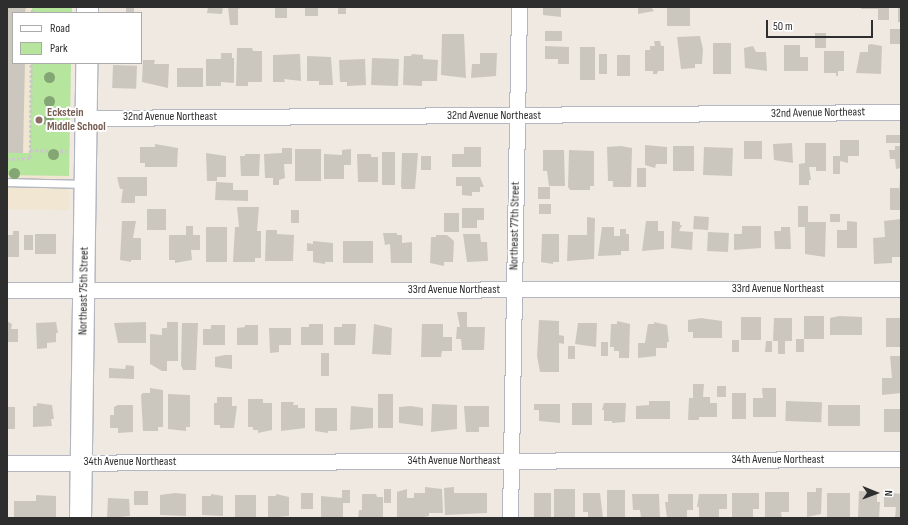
<!DOCTYPE html>
<html>
<head>
<meta charset="utf-8">
<style>
  body { margin:0 }
  #map { position:relative; width:908px; height:525px; overflow:hidden; background:#efe9e1; font-family:"Sofia Sans Condensed",sans-serif }
  div>[style] { position:absolute }
  .education>* { inset:0; background:#f0e6d1 }
  .green>* { inset:0; background:#b6e59e; transform-origin:0 0 }
  .building>* { inset:0; background:#cbc7bf; transform-origin:0 0 }
  .path>* { height:2.5px; margin-top:-1.25px; transform-origin:0; background:repeating-linear-gradient(90deg,#c9c9c9 0 3px,transparent 0 5px) }
  .roads { filter:drop-shadow(1px 0 #b4b7c1) drop-shadow(-1px 0 #b4b7c1) drop-shadow(0 1px #b4b7c1) drop-shadow(0 -1px #b4b7c1) }
  .service>* { height:7px; margin:-3.5px; padding:0 3.5px; transform-origin:3.5px; border-radius:3.5px; background:#fff }
  .minor>* { height:15px; margin:-7.5px; padding:0 7.5px; transform-origin:7.5px; border-radius:7.5px; background:#fff }
  .secondary>* { height:21px; margin:-10.5px; padding:0 10.5px; transform-origin:10.5px; border-radius:10.5px; background:#fff }
  .trees>* { width:11px; height:11px; margin:-5.5px; border-radius:50%; background:#84a574 }
  .dots>* { width:11px; height:11px; translate:-50% -50%; box-sizing:border-box; border:2px solid #fff; border-radius:50% }
  span { translate:-50% -50%; white-space:nowrap; text-align:center; line-height:1.15; -webkit-text-stroke:4px #fff; paint-order:stroke }
  .education-label { font-size:12px; color:#785e54; font-weight:700 }
  .left { translate:0 -50%; text-align:left }
  .street-label { font-size:12px; color:#2e2e2e }
  .frame { position:absolute; inset:0; border:8px solid #2e2e2e; pointer-events:none }
  .legend { position:absolute; left:12px; top:12px; width:130px; height:52px; box-sizing:border-box; background:#fff; border:1px solid #ababab; margin:0; padding:5px 7px; list-style:none; font-size:12px; color:#2e2e2e }
  .legend li { display:flex; align-items:center; gap:8px; height:20px }
  .legend b { width:20px; border:1px solid #ababab }
  .north { position:absolute; left:856px; top:473px; width:40px; height:40px; -webkit-text-stroke:3px #fff; paint-order:stroke; rotate:91deg; font-size:11px; font-weight:700; line-height:16px; text-align:center; color:#2e2e2e }
  .north::after { content:''; display:block; margin:auto; width:14px; height:18px; background:#2e2e2e; clip-path:polygon(50% 0,100% 100%,50% 72%,0 100%) }
  .scale { position:absolute; left:766px; top:20px; width:107px; height:18px; box-sizing:border-box; border:2px solid #2e2e2e; border-top:0; padding-left:5px; font-size:12px; line-height:14px; white-space:nowrap; color:#2e2e2e; -webkit-text-stroke:3px #fff; paint-order:stroke }
</style>
</head>
<body>
<div id="map">
  <div class="education">
    <div style="clip-path:polygon(7px 7px,72px 7px,72px 13px,13px 13px,13px 63px,71px 63px,69px 210px,7px 209px)"></div>
  </div>
  <div class="green">
    <div style="left:32px;top:7px;width:40px;height:6px"></div>
    <div style="clip-path:polygon(31px 63px,71px 63px,69px 176px,7px 175px,7px 153px,30px 153px)"></div>
  </div>
  <div class="building">
    <div style="clip-path:polygon(7px 7px,26px 7px,25px 13px,13px 13px,13px 63px,25px 63px,23px 153px,7px 153px)"></div>
    <div style="left:126px;top:7px;width:8px;height:6px"></div>
    <div style="clip-path:polygon(208px 7px,223px 7px,222px 14px,207px 13px)"></div>
    <div style="clip-path:polygon(228px 7px,243px 7px,238px 9px,238px 25px,230px 25px)"></div>
    <div style="left:275px;top:7px;width:12px;height:11px"></div>
    <div style="left:305px;top:7px;width:13px;height:9px"></div>
    <div style="left:338px;top:7px;width:8px;height:7px"></div>
    <div style="clip-path:polygon(543px 7px,561px 8px,561px 17px,543px 15px)"></div>
    <div style="clip-path:polygon(638px 7px,651px 7px,654px 11px,638px 14px)"></div>
    <div style="left:667px;top:7px;width:23px;height:19px"></div>
    <div style="clip-path:polygon(861px 7px,889px 7px,889px 20px,878px 20px,878px 9px,861px 9px)"></div>
    <div style="left:898px;top:7px;width:3px;height:15px"></div>
    <div style="left:890px;top:29px;width:11px;height:15px"></div>
    <div style="left:545px;top:31px;width:17px;height:10px"></div>
    <div style="left:826px;top:33px;width:15px;height:11px;rotate:90deg"></div>
    <div style="clip-path:polygon(442px 34px,464px 34px,466px 78px,441px 75px)"></div>
    <div style="clip-path:polygon(700px 36px,703px 49px,702px 64px,695px 64px,695px 68px,681px 69px,677px 37px)"></div>
    <div style="clip-path:polygon(654px 41px,660px 41px,661px 46px,664px 46px,664px 71px,658px 71px,657px 74px,653px 74px,653px 71px,645px 71px,645px 50px,650px 50px,650px 46px,655px 46px)"></div>
    <div style="left:713px;top:43px;width:18px;height:31px"></div>
    <div style="clip-path:polygon(871px 44px,882px 46px,881px 74px,856px 73px,860px 52px,868px 52px,868px 45px)"></div>
    <div style="clip-path:polygon(784px 45px,800px 45px,800px 57px,808px 57px,808px 71px,784px 71px)"></div>
    <div style="clip-path:polygon(545px 46px,569px 47px,569px 64px,558px 64px,558px 59px,545px 59px)"></div>
    <div style="clip-path:polygon(753px 46px,756px 52px,766px 52px,767px 71px,745px 68px,744px 48px)"></div>
    <div style="left:580px;top:47px;width:15px;height:33px"></div>
    <div style="clip-path:polygon(237px 48px,252px 48px,253px 51px,262px 51px,262px 82px,248px 82px,248px 86px,236px 86px)"></div>
    <div style="clip-path:polygon(824px 51px,844px 51px,844px 71px,838px 71px,838px 76px,836px 76px,836px 73px,824px 73px)"></div>
    <div style="clip-path:polygon(221px 53px,232px 53px,232px 58px,234px 58px,234px 83px,221px 82px,221px 86px,206px 86px,206px 59px,221px 59px)"></div>
    <div style="clip-path:polygon(480px 53px,497px 53px,496px 76px,471px 78px,472px 64px,480px 64px)"></div>
    <div style="clip-path:polygon(300px 54px,301px 81px,284px 79px,285px 82px,273px 82px,273px 55px)"></div>
    <div style="clip-path:polygon(412px 54px,423px 55px,423px 59px,438px 60px,437px 81px,422px 81px,422px 86px,403px 85px,404px 56px,411px 56px)"></div>
    <div style="left:599px;top:54px;width:8px;height:20px"></div>
    <div style="left:617px;top:55px;width:13px;height:21px"></div>
    <div style="clip-path:polygon(307px 56px,331px 57px,333px 85px,319px 85px,319px 81px,307px 81px)"></div>
    <div style="left:372px;top:58px;width:27px;height:27px;rotate:2deg"></div>
    <div style="clip-path:polygon(365px 59px,366px 85px,347px 86px,347px 82px,340px 82px,339px 60px)"></div>
    <div style="clip-path:polygon(143px 60px,155px 60px,154px 64px,169px 64px,168px 88px,142px 82px)"></div>
    <div style="left:113px;top:65px;width:24px;height:23px;rotate:2deg"></div>
    <div style="left:203px;top:68px;width:19px;height:26px;rotate:90deg"></div>
    <div style="left:886px;top:135px;width:15px;height:8px"></div>
    <div style="clip-path:polygon(840px 140px,859px 140px,859px 156px,848px 156px,848px 163px,840px 161px,840px 174px,833px 174px,833px 156px,840px 156px)"></div>
    <div style="left:744px;top:141px;width:18px;height:18px"></div>
    <div style="clip-path:polygon(792px 143px,793px 163px,774px 160px,773px 144px)"></div>
    <div style="clip-path:polygon(805px 143px,826px 143px,826px 171px,816px 171px,816px 167px,809px 167px,811px 180px,809px 180px,809px 185px,799px 185px,799px 164px,805px 163px)"></div>
    <div style="clip-path:polygon(155px 144px,178px 148px,177px 167px,145px 167px,145px 163px,140px 163px,140px 147px,155px 147px)"></div>
    <div style="clip-path:polygon(645px 145px,667px 147px,667px 164px,656px 164px,655px 168px,645px 165px)"></div>
    <div style="clip-path:polygon(621px 146px,632px 148px,631px 187px,613px 187px,613px 181px,608px 181px,607px 147px)"></div>
    <div style="left:673px;top:146px;width:21px;height:25px"></div>
    <div style="clip-path:polygon(895px 146px,901px 146px,901px 168px,896px 169px,895px 159px,890px 159px,889px 150px,895px 150px)"></div>
    <div style="clip-path:polygon(464px 147px,481px 147px,481px 167px,452px 167px,452px 154px,464px 154px)"></div>
    <div style="left:704px;top:147px;width:29px;height:28px;rotate:2deg"></div>
    <div style="clip-path:polygon(282px 148px,292px 148px,292px 164px,284px 164px,285px 178px,279px 180px,279px 185px,273px 185px,273px 178px,265px 178px,264px 154px,282px 153px)"></div>
    <div style="left:295px;top:149px;width:26px;height:32px"></div>
    <div style="clip-path:polygon(351px 149px,351px 165px,344px 165px,344px 179px,324px 179px,324px 154px,342px 155px,342px 150px)"></div>
    <div style="clip-path:polygon(543px 150px,564px 150px,565px 186px,549px 186px,547px 171px,543px 171px)"></div>
    <div style="clip-path:polygon(569px 150px,594px 151px,594px 186px,590px 186px,590px 190px,570px 190px,568px 187px)"></div>
    <div style="left:382px;top:152px;width:13px;height:33px"></div>
    <div style="clip-path:polygon(206px 153px,226px 156px,226px 177px,217px 177px,217px 181px,207px 181px)"></div>
    <div style="clip-path:polygon(402px 153px,418px 153px,415px 189px,402px 189px,401px 186px)"></div>
    <div style="clip-path:polygon(245px 154px,260px 154px,259px 176px,241px 176px,240px 156px,245px 156px)"></div>
    <div style="clip-path:polygon(357px 154px,371px 154px,371px 157px,378px 157px,378px 182px,358px 182px)"></div>
    <div style="left:421px;top:156px;width:10px;height:14px"></div>
    <div style="left:637px;top:168px;width:9px;height:19px"></div>
    <div style="clip-path:polygon(117px 177px,147px 177px,147px 196px,135px 196px,135px 203px,121px 203px,123px 189px,120px 189px)"></div>
    <div style="clip-path:polygon(456px 177px,480px 177px,484px 187px,480px 187px,480px 192px,472px 192px,472px 196px,462px 195px,462px 186px,456px 186px)"></div>
    <div style="clip-path:polygon(899px 179px,901px 210px,890px 210px,890px 188px,899px 188px)"></div>
    <div style="clip-path:polygon(216px 182px,233px 183px,233px 190px,248px 190px,248px 201px,215px 200px)"></div>
    <div style="left:538px;top:187px;width:12px;height:12px"></div>
    <div style="left:539px;top:204px;width:12px;height:10px"></div>
    <div style="clip-path:polygon(798px 206px,808px 206px,808px 222px,826px 222px,825px 257px,805px 254px,805px 227px,798px 227px)"></div>
    <div style="clip-path:polygon(237px 207px,259px 207px,257px 231px,261px 231px,261px 258px,255px 258px,255px 262px,233px 262px,235px 227px,239px 227px)"></div>
    <div style="clip-path:polygon(462px 208px,484px 208px,484px 220px,477px 220px,477px 228px,462px 228px)"></div>
    <div style="left:147px;top:209px;width:19px;height:21px"></div>
    <div style="left:291px;top:210px;width:8px;height:13px"></div>
    <div style="left:444px;top:213px;width:15px;height:19px"></div>
    <div style="left:830px;top:214px;width:10px;height:8px"></div>
    <div style="left:694px;top:216px;width:15px;height:13px;rotate:4deg"></div>
    <div style="clip-path:polygon(587px 217px,595px 218px,594px 259px,567px 261px,568px 235px,587px 235px)"></div>
    <div style="clip-path:polygon(901px 219px,901px 257px,892px 257px,892px 263px,874px 264px,873px 238px,885px 237px,884px 221px)"></div>
    <div style="clip-path:polygon(122px 221px,136px 221px,133px 238px,141px 238px,141px 260px,131px 260px,131px 262px,120px 260px)"></div>
    <div style="clip-path:polygon(646px 221px,658px 221px,658px 231px,664px 231px,664px 249px,642px 251px)"></div>
    <div style="clip-path:polygon(672px 221px,680px 222px,680px 225px,682px 225px,679px 231px,693px 232px,692px 250px,671px 248px)"></div>
    <div style="clip-path:polygon(847px 221px,857px 222px,857px 248px,837px 248px,837px 230px,847px 230px)"></div>
    <div style="clip-path:polygon(186px 226px,193px 226px,193px 235px,200px 235px,200px 250px,191px 250px,192px 260px,175px 263px,175px 260px,169px 260px,169px 235px,186px 235px)"></div>
    <div style="clip-path:polygon(742px 226px,761px 226px,761px 248px,734px 250px,734px 234px,742px 234px)"></div>
    <div style="left:206px;top:227px;width:21px;height:35px"></div>
    <div style="clip-path:polygon(602px 227px,614px 227px,614px 236px,620px 236px,620px 229px,626px 229px,626px 234px,629px 234px,629px 251px,621px 251px,621px 255px,598px 256px)"></div>
    <div style="clip-path:polygon(781px 227px,790px 227px,791px 249px,775px 249px,774px 231px,781px 231px)"></div>
    <div style="clip-path:polygon(266px 230px,277px 230px,277px 234px,294px 235px,293px 261px,265px 261px)"></div>
    <div style="clip-path:polygon(13px 231px,19px 231px,19px 257px,7px 257px,7px 235px,13px 235px)"></div>
    <div style="left:708px;top:232px;width:21px;height:19px;rotate:3deg"></div>
    <div style="clip-path:polygon(383px 233px,397px 233px,397px 235px,402px 235px,402px 243px,412px 242px,412px 263px,391px 263px,390px 244px,385px 245px)"></div>
    <div style="left:35px;top:234px;width:21px;height:20px"></div>
    <div style="clip-path:polygon(463px 234px,480px 234px,481px 242px,487px 242px,488px 261px,467px 262px)"></div>
    <div style="clip-path:polygon(542px 234px,559px 234px,559px 262px,553px 262px,553px 264px,541px 262px)"></div>
    <div style="left:24px;top:235px;width:9px;height:15px"></div>
    <div style="clip-path:polygon(436px 235px,447px 235px,454px 241px,453px 262px,444px 262px,444px 266px,430px 263px,431px 237px,436px 237px)"></div>
    <div style="clip-path:polygon(313px 241px,333px 243px,333px 262px,325px 262px,325px 264px,313px 262px,313px 251px,307px 251px,307px 243px,313px 244px)"></div>
    <div style="left:343px;top:241px;width:30px;height:22px"></div>
    <div style="clip-path:polygon(457px 312px,467px 312px,467px 327px,485px 327px,484px 350px,462px 350px,461px 339px,456px 339px,457px 327px,460px 327px)"></div>
    <div style="left:804px;top:316px;width:20px;height:23px"></div>
    <div style="clip-path:polygon(839px 316px,862px 317px,862px 335px,830px 335px,830px 318px)"></div>
    <div style="left:761px;top:317px;width:23px;height:20px;rotate:90deg"></div>
    <div style="clip-path:polygon(701px 318px,722px 321px,722px 338px,693px 338px,693px 332px,688px 332px,688px 320px)"></div>
    <div style="clip-path:polygon(774px 318px,792px 318px,792px 341px,785px 341px,785px 354px,778px 354px,778px 341px,773px 341px)"></div>
    <div style="left:886px;top:318px;width:15px;height:29px"></div>
    <div style="clip-path:polygon(539px 320px,559px 321px,559px 335px,564px 336px,564px 344px,559px 343px,559px 372px,540px 372px,537px 356px)"></div>
    <div style="clip-path:polygon(7px 321px,12px 324px,11px 329px,18px 329px,18px 342px,7px 342px)"></div>
    <div style="clip-path:polygon(617px 321px,630px 324px,629px 358px,619px 358px,619px 351px,614px 351px,614px 347px,610px 347px,611px 324px,617px 324px)"></div>
    <div style="clip-path:polygon(56px 322px,58px 333px,56px 333px,56px 342px,47px 343px,47px 348px,37px 349px,36px 323px)"></div>
    <div style="clip-path:polygon(146px 322px,146px 343px,118px 343px,114px 323px)"></div>
    <div style="clip-path:polygon(167px 322px,178px 322px,178px 361px,167px 361px,167px 371px,162px 371px,150px 364px,150px 334px,162px 335px,162px 328px,167px 328px)"></div>
    <div style="clip-path:polygon(654px 322px,667px 325px,669px 342px,667px 342px,667px 348px,656px 348px,656px 356px,638px 358px,638px 343px,645px 343px,648px 324px,654px 324px)"></div>
    <div style="clip-path:polygon(182px 323px,198px 323px,196px 370px,183px 370px,181px 365px)"></div>
    <div style="clip-path:polygon(578px 323px,597px 323px,596px 347px,575px 344px)"></div>
    <div style="clip-path:polygon(309px 324px,323px 324px,323px 345px,301px 345px,301px 327px,309px 327px)"></div>
    <div style="clip-path:polygon(342px 324px,356px 324px,355px 345px,334px 345px,334px 327px,342px 327px)"></div>
    <div style="clip-path:polygon(374px 324px,392px 328px,391px 355px,372px 354px)"></div>
    <div style="clip-path:polygon(422px 324px,443px 324px,443px 337px,452px 337px,452px 351px,442px 351px,441px 357px,421px 357px)"></div>
    <div style="clip-path:polygon(211px 325px,225px 325px,225px 345px,203px 345px,203px 329px,211px 329px)"></div>
    <div style="clip-path:polygon(245px 325px,258px 325px,258px 345px,237px 345px,237px 328px,245px 327px)"></div>
    <div style="clip-path:polygon(269px 328px,291px 328px,291px 345px,279px 345px,279px 352px,270px 353px)"></div>
    <div style="left:796px;top:339px;width:8px;height:13px"></div>
    <div style="left:732px;top:340px;width:7px;height:12px"></div>
    <div style="clip-path:polygon(766px 341px,772px 341px,772px 352px,765px 352px)"></div>
    <div style="left:601px;top:342px;width:7px;height:14px"></div>
    <div style="left:568px;top:346px;width:7px;height:13px"></div>
    <div style="left:321px;top:353px;width:8px;height:23px"></div>
    <div style="clip-path:polygon(225px 355px,232px 355px,232px 369px,215px 367px,215px 357px)"></div>
    <div style="clip-path:polygon(890px 356px,901px 356px,901px 393px,882px 395px,882px 378px,892px 378px)"></div>
    <div style="clip-path:polygon(126px 365px,134px 366px,134px 379px,109px 378px,109px 368px,125px 369px)"></div>
    <div style="clip-path:polygon(693px 384px,704px 384px,703px 397px,710px 397px,710px 403px,717px 403px,717px 417px,699px 417px,699px 420px,688px 420px,689px 398px,693px 398px)"></div>
    <div style="left:717px;top:386px;width:9px;height:11px"></div>
    <div style="clip-path:polygon(150px 388px,163px 390px,163px 427px,158px 427px,158px 431px,143px 431px,141px 395px,143px 393px,150px 393px)"></div>
    <div style="clip-path:polygon(762px 388px,776px 388px,776px 417px,753px 417px,753px 398px,763px 398px)"></div>
    <div style="left:732px;top:393px;width:14px;height:26px"></div>
    <div style="clip-path:polygon(168px 394px,190px 395px,190px 427px,186px 427px,186px 431px,168px 429px)"></div>
    <div style="left:378px;top:394px;width:15px;height:34px"></div>
    <div style="clip-path:polygon(217px 397px,232px 397px,232px 406px,237px 406px,234px 428px,220px 428px,220px 425px,214px 425px,214px 403px,217px 403px)"></div>
    <div style="clip-path:polygon(248px 399px,263px 399px,263px 403px,272px 403px,272px 430px,258px 433px,258px 430px,253px 430px,253px 427px,248px 427px)"></div>
    <div style="clip-path:polygon(649px 401px,670px 401px,670px 419px,636px 419px,636px 406px,649px 405px)"></div>
    <div style="left:786px;top:401px;width:36px;height:20px;rotate:2deg"></div>
    <div style="clip-path:polygon(281px 402px,294px 402px,293px 405px,298px 405px,298px 408px,305px 408px,305px 428px,281px 431px)"></div>
    <div style="clip-path:polygon(37px 403px,52px 405px,54px 419px,51px 419px,52px 426px,33px 427px,33px 406px,37px 406px)"></div>
    <div style="left:572px;top:403px;width:20px;height:22px"></div>
    <div style="clip-path:polygon(604px 403px,626px 403px,625px 422px,612px 423px,612px 421px,604px 421px,604px 410px,602px 410px)"></div>
    <div style="clip-path:polygon(432px 404px,457px 405px,457px 429px,431px 432px)"></div>
    <div style="clip-path:polygon(534px 404px,560px 404px,560px 423px,539px 421px,539px 410px,534px 410px)"></div>
    <div style="clip-path:polygon(118px 405px,133px 405px,133px 432px,118px 433px,118px 428px,110px 428px,110px 415px,114px 415px,114px 407px)"></div>
    <div style="left:828px;top:405px;width:32px;height:21px"></div>
    <div style="clip-path:polygon(351px 406px,373px 408px,373px 428px,350px 430px)"></div>
    <div style="clip-path:polygon(411px 406px,423px 408px,423px 426px,399px 423px,399px 407px)"></div>
    <div style="clip-path:polygon(464px 406px,489px 406px,489px 427px,479px 427px,479px 432px,466px 432px)"></div>
    <div style="left:7px;top:407px;width:8px;height:22px"></div>
    <div style="clip-path:polygon(315px 408px,337px 408px,337px 431px,328px 431px,328px 433px,315px 431px)"></div>
    <div style="left:884px;top:409px;width:17px;height:23px"></div>
    <div style="clip-path:polygon(425px 487px,442px 489px,443px 513px,429px 513px,429px 516px,419px 518px,397px 518px,397px 492px,407px 489px,407px 498px,414px 498px,414px 493px,425px 493px)"></div>
    <div style="clip-path:polygon(454px 487px,454px 493px,487px 493px,487px 513px,445px 515px,444px 488px)"></div>
    <div style="clip-path:polygon(816px 488px,822px 488px,821px 514px,807px 517px,807px 492px,816px 492px)"></div>
    <div style="left:384px;top:489px;width:7px;height:14px"></div>
    <div style="left:554px;top:489px;width:21px;height:29px"></div>
    <div style="clip-path:polygon(342px 490px,350px 490px,350px 503px,343px 503px,343px 518px,321px 518px,321px 496px,342px 498px)"></div>
    <div style="left:607px;top:490px;width:18px;height:28px"></div>
    <div style="left:134px;top:491px;width:14px;height:14px"></div>
    <div style="clip-path:polygon(859px 491px,877px 492px,877px 502px,880px 502px,879px 518px,858px 518px)"></div>
    <div style="clip-path:polygon(765px 492px,789px 492px,789px 512px,781px 512px,782px 518px,765px 518px)"></div>
    <div style="clip-path:polygon(884px 492px,901px 494px,901px 518px,895px 518px,896px 507px,884px 507px)"></div>
    <div style="clip-path:polygon(175px 493px,186px 494px,186px 516px,160px 515px,160px 495px)"></div>
    <div style="left:301px;top:493px;width:12px;height:16px"></div>
    <div style="left:534px;top:493px;width:17px;height:25px"></div>
    <div style="clip-path:polygon(583px 493px,600px 493px,603px 518px,588px 518px,588px 512px,583px 512px)"></div>
    <div style="clip-path:polygon(732px 493px,759px 493px,759px 509px,753px 509px,753px 518px,732px 518px)"></div>
    <div style="left:827px;top:493px;width:23px;height:25px"></div>
    <div style="clip-path:polygon(211px 494px,223px 496px,223px 516px,202px 515px,202px 496px,211px 496px)"></div>
    <div style="clip-path:polygon(276px 494px,289px 497px,289px 516px,268px 518px,268px 496px,276px 496px)"></div>
    <div style="clip-path:polygon(362px 494px,376px 494px,377px 497px,383px 497px,383px 517px,358px 518px,359px 510px,362px 510px)"></div>
    <div style="clip-path:polygon(632px 494px,659px 494px,660px 518px,641px 518px,640px 510px,633px 510px)"></div>
    <div style="clip-path:polygon(668px 494px,693px 494px,693px 510px,687px 510px,687px 518px,667px 518px,665px 502px,668px 502px)"></div>
    <div style="clip-path:polygon(699px 494px,727px 494px,727px 509px,719px 509px,719px 518px,699px 518px,699px 507px,697px 507px)"></div>
    <div style="clip-path:polygon(36px 495px,56px 496px,56px 518px,14px 518px,14px 501px,36px 501px)"></div>
    <div style="left:235px;top:495px;width:21px;height:23px"></div>
    <div style="clip-path:polygon(108px 498px,129px 499px,130px 516px,107px 518px)"></div>
  </div>
  <div class="path">
    <div style="left:32px;top:13px;width:6px;rotate:-90deg"></div>
    <div style="left:30px;top:150px;width:37px;rotate:2deg"></div>
    <div style="left:7px;top:159px;width:23px;rotate:-2deg"></div>
    <div style="left:30px;top:158px;width:95px;rotate:-89.4deg"></div>
  </div>
  <div class="roads">
    <div class="service">
      <div style="left:7px;top:182px;width:76px;rotate:1.5deg"></div>
    </div>
    <div class="minor">
      <div style="left:86px;top:118px;width:815px;rotate:-0.42deg"></div>
      <div style="left:7px;top:290px;width:894px;rotate:-0.06deg"></div>
      <div style="left:7px;top:463px;width:894px;rotate:-0.26deg"></div>
      <div style="left:510px;top:518px;width:511px;rotate:-88.99deg"></div>
    </div>
    <div class="secondary">
      <div style="left:87px;top:13px;width:6px;rotate:-90deg"></div>
      <div style="left:80px;top:518px;width:455px;rotate:-89.2deg"></div>
    </div>
  </div>
  <div class="trees">
    <div style="left:49px;top:77px"></div>
    <div style="left:49px;top:101px"></div>
    <div style="left:48px;top:120px"></div>
    <div style="left:53px;top:154px"></div>
    <div style="left:14px;top:173px"></div>
  </div>
  <div class="dots">
    <div style="left:39px;top:120px;background:#8d6e63"></div>
  </div>
  <div class="education-label">
    <span class="left" style="left:47px;top:120px">Eckstein<br>Middle School</span>
  </div>
  <div class="street-label">
    <span style="left:818px;top:113px;rotate:-1deg">32nd Avenue Northeast</span>
    <span style="left:494px;top:116px">32nd Avenue Northeast</span>
    <span style="left:170px;top:117px">32nd Avenue Northeast</span>
    <span style="left:515px;top:226px;rotate:-89deg">Northeast 77th Street</span>
    <span style="left:778px;top:289px">33rd Avenue Northeast</span>
    <span style="left:454px;top:290px">33rd Avenue Northeast</span>
    <span style="left:84px;top:291px;rotate:-89deg">Northeast 75th Street</span>
    <span style="left:778px;top:460px">34th Avenue Northeast</span>
    <span style="left:454px;top:461px">34th Avenue Northeast</span>
    <span style="left:130px;top:462px">34th Avenue Northeast</span>
  </div>
  <div class="frame"></div>
  <ul class="legend">
  <li><b style="height:5px;background:#fff"></b>Road</li>
  <li><b style="height:11px;background:#b6e59e"></b>Park</li>
  </ul>
  <div class="north">N</div>
  <div class="scale">50 m</div>
</div>
</body>
</html>
